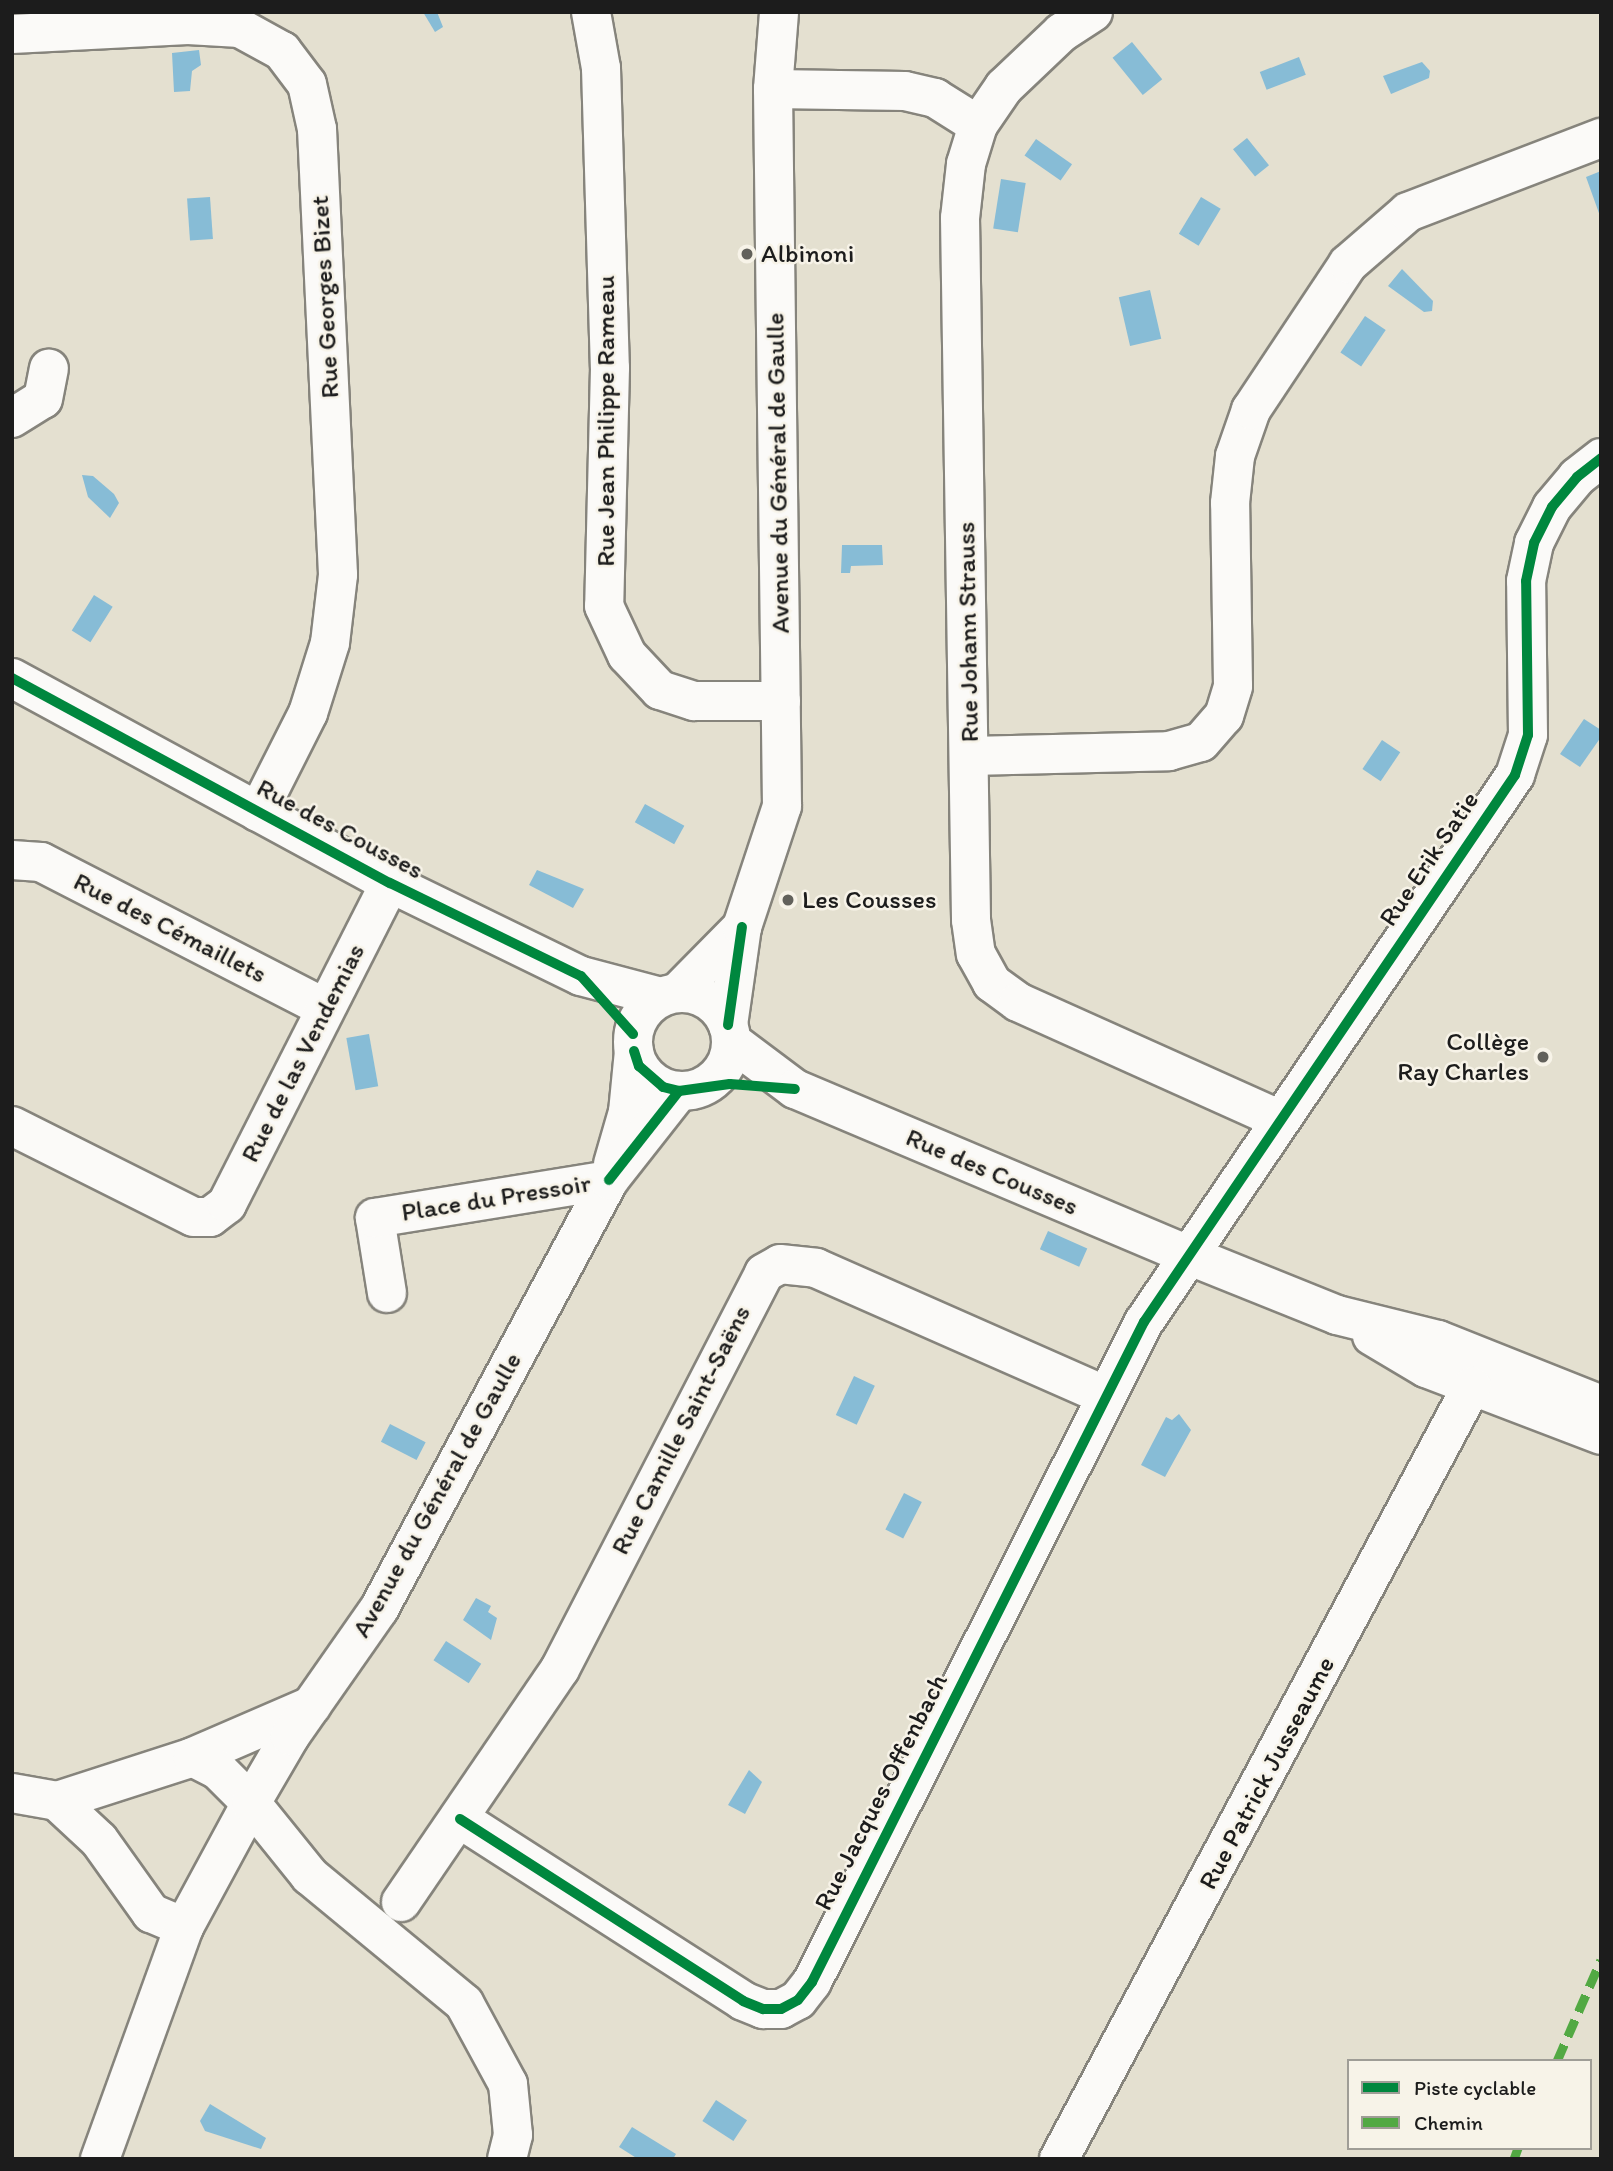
<!DOCTYPE html>
<html>
<head>
<meta charset="utf-8">
<style>
  body { margin:0 }
  #map { position:relative; width:1613px; height:2171px; overflow:hidden; background:#e4e0d0; font-family:Itim,sans-serif }
  div>[style] { position:absolute }
  .water>* { inset:0; background:#87bcd6; transform-origin:0 0 }
  .roads { filter:drop-shadow(2px 0 #86847c) drop-shadow(-2px 0 #86847c) drop-shadow(0 2px #86847c) drop-shadow(0 -2px #86847c) }
  .minor>* { height:38px; margin:-19px; padding:0 19px; transform-origin:19px; border-radius:19px; background:#fbfaf8 }
  .minor>.ring { margin:-19px; padding:0; box-sizing:content-box; background:none; border:38px solid #fbfaf8; border-radius:50% }
  .quiet>* { height:9px; margin-top:-4.5px; transform-origin:0; background:repeating-linear-gradient(90deg,#52a943 0 18px,transparent 0 27px) }
  .cycleway>* { height:10px; margin:-5px; padding:0 5px; transform-origin:5px; border-radius:5px; background:#00873e }
  .dots>* { width:19px; height:19px; translate:-50% -50%; box-sizing:border-box; border:4px solid #f7f3e8; border-radius:50% }
  span { translate:-50% -50%; white-space:nowrap; text-align:center; line-height:1.15; -webkit-text-stroke:5px #f7f3e8; paint-order:stroke }
  .poi-label { font-size:26px; color:#1c1c1c }
  .left { translate:0 -50%; text-align:left }
  .right { translate:-100% -50%; text-align:right }
  .street-label { font-size:26px; color:#1c1c1c }
  .frame { position:absolute; inset:0; border:14px solid #1c1c1c; pointer-events:none }
  .legend { position:absolute; left:1347px; top:2059px; width:245px; height:91px; box-sizing:border-box; background:#f7f3e8; border:2px solid #9f9d96; margin:0; padding:9px 12px; list-style:none; font-size:21px; color:#1c1c1c }
  .legend li { display:flex; align-items:center; gap:14px; height:35px }
  .legend b { width:35px; border:2px solid #9f9d96 }
</style>
</head>
<body>
<div id="map">
  <div class="water">
    <div style="clip-path:polygon(423px 12px,437px 12px,443px 27px,435px 32px)"></div>
    <div style="left:1132px;top:42px;width:48px;height:25px;rotate:51deg"></div>
    <div style="clip-path:polygon(199px 50px,201px 65px,192px 71px,190px 91px,174px 92px,172px 53px)"></div>
    <div style="left:1299px;top:57px;width:19px;height:42px;rotate:69deg"></div>
    <div style="clip-path:polygon(1422px 62px,1430px 71px,1429px 78px,1391px 94px,1383px 76px)"></div>
    <div style="left:1247px;top:138px;width:35px;height:18px;rotate:51deg"></div>
    <div style="left:1036px;top:139px;width:44px;height:20px;rotate:35deg"></div>
    <div style="clip-path:polygon(1601px 171px,1601px 216px,1600px 216px,1586px 177px)"></div>
    <div style="left:1001px;top:179px;width:25px;height:50px;rotate:9deg"></div>
    <div style="left:210px;top:197px;width:42px;height:23px;rotate:86deg"></div>
    <div style="left:1201px;top:197px;width:23px;height:43px;rotate:31deg"></div>
    <div style="clip-path:polygon(1402px 269px,1433px 301px,1432px 311px,1424px 312px,1388px 286px)"></div>
    <div style="left:1150px;top:290px;width:50px;height:32px;rotate:77deg"></div>
    <div style="left:1365px;top:316px;width:25px;height:44px;rotate:34deg"></div>
    <div style="clip-path:polygon(82px 475px,93px 476px,114px 494px,119px 503px,110px 518px,88px 497px)"></div>
    <div style="clip-path:polygon(842px 545px,882px 545px,883px 565px,851px 566px,850px 573px,841px 573px)"></div>
    <div style="left:94px;top:595px;width:22px;height:42px;rotate:32deg"></div>
    <div style="clip-path:polygon(1584px 719px,1601px 730px,1601px 737px,1580px 767px,1560px 754px)"></div>
    <div style="left:1382px;top:740px;width:22px;height:35px;rotate:34deg"></div>
    <div style="left:645px;top:804px;width:45px;height:21px;rotate:29deg"></div>
    <div style="clip-path:polygon(537px 870px,584px 889px,573px 908px,529px 885px)"></div>
    <div style="left:369px;top:1034px;width:53px;height:23px;rotate:80deg"></div>
    <div style="left:1048px;top:1231px;width:43px;height:20px;rotate:24deg"></div>
    <div style="left:854px;top:1376px;width:23px;height:43px;rotate:25deg"></div>
    <div style="clip-path:polygon(1179px 1414px,1191px 1430px,1165px 1477px,1141px 1465px,1166px 1417px,1172px 1420px)"></div>
    <div style="left:390px;top:1424px;width:40px;height:20px;rotate:27deg"></div>
    <div style="left:904px;top:1493px;width:20px;height:41px;rotate:27deg"></div>
    <div style="clip-path:polygon(476px 1598px,491px 1606px,488px 1612px,497px 1618px,491px 1640px,463px 1620px)"></div>
    <div style="left:446px;top:1641px;width:42px;height:23px;rotate:33deg"></div>
    <div style="clip-path:polygon(749px 1770px,762px 1782px,745px 1814px,728px 1805px)"></div>
    <div style="left:716px;top:2100px;width:37px;height:25px;rotate:33deg"></div>
    <div style="clip-path:polygon(210px 2104px,266px 2138px,261px 2149px,205px 2131px,200px 2121px)"></div>
    <div style="clip-path:polygon(632px 2127px,676px 2154px,673px 2159px,638px 2159px,619px 2147px)"></div>
  </div>
  <div class="roads">
    <div class="minor">
      <div style="left:591px;top:12px;width:57px;rotate:79.9deg"></div>
      <div style="left:601px;top:68px;width:300px;rotate:88.3deg"></div>
      <div style="left:610px;top:368px;width:238px;rotate:91.4deg"></div>
      <div style="left:604px;top:606px;width:54px;rotate:64.9deg"></div>
      <div style="left:627px;top:655px;width:48px;rotate:46.7deg"></div>
      <div style="left:660px;top:690px;width:36px;rotate:18deg"></div>
      <div style="left:694px;top:701px;width:87px"></div>
      <div style="left:1093px;top:12px;width:38px;rotate:147deg"></div>
      <div style="left:1061px;top:33px;width:79px;rotate:136.5deg"></div>
      <div style="left:1004px;top:87px;width:46px;rotate:124.4deg"></div>
      <div style="left:978px;top:125px;width:41px;rotate:107.1deg"></div>
      <div style="left:966px;top:164px;width:54px;rotate:96.3deg"></div>
      <div style="left:960px;top:218px;width:702px;rotate:89.1deg"></div>
      <div style="left:971px;top:920px;width:34px;rotate:82deg"></div>
      <div style="left:976px;top:954px;width:33px;rotate:61deg"></div>
      <div style="left:992px;top:983px;width:32px;rotate:36deg"></div>
      <div style="left:1018px;top:1002px;width:285px;rotate:24.2deg"></div>
      <div style="left:12px;top:34px;width:176px;rotate:-2.9deg"></div>
      <div style="left:188px;top:25px;width:52px;rotate:3.3deg"></div>
      <div style="left:240px;top:28px;width:48px;rotate:28.7deg"></div>
      <div style="left:282px;top:51px;width:41px;rotate:52.9deg"></div>
      <div style="left:307px;top:84px;width:46px;rotate:77.5deg"></div>
      <div style="left:317px;top:129px;width:446px;rotate:87.3deg"></div>
      <div style="left:338px;top:575px;width:68px;rotate:96.7deg"></div>
      <div style="left:330px;top:643px;width:73px;rotate:107.4deg"></div>
      <div style="left:308px;top:713px;width:111px;rotate:116.8deg"></div>
      <div style="left:773px;top:89px;width:132px;rotate:0.9deg"></div>
      <div style="left:905px;top:91px;width:31px;rotate:13deg"></div>
      <div style="left:935px;top:98px;width:51px;rotate:32.1deg"></div>
      <div style="left:12px;top:418px;width:36px;rotate:-32deg"></div>
      <div style="left:43px;top:399px;width:31px;rotate:-79deg"></div>
      <div style="left:12px;top:678px;width:430px;rotate:28.5deg"></div>
      <div style="left:390px;top:883px;width:212px;rotate:26deg"></div>
      <div style="left:581px;top:976px;width:83px;rotate:14.7deg"></div>
      <div style="left:970px;top:756px;width:199px;rotate:-1.4deg"></div>
      <div style="left:1169px;top:751px;width:33px;rotate:-16deg"></div>
      <div style="left:1201px;top:742px;width:35px;rotate:-49deg"></div>
      <div style="left:1224px;top:716px;width:31px;rotate:-73deg"></div>
      <div style="left:1233px;top:686px;width:183px;rotate:-90.9deg"></div>
      <div style="left:1230px;top:503px;width:47px;rotate:-83.9deg"></div>
      <div style="left:1235px;top:456px;width:49px;rotate:-70.8deg"></div>
      <div style="left:1251px;top:410px;width:175px;rotate:-56.4deg"></div>
      <div style="left:1348px;top:264px;width:79px;rotate:-40.9deg"></div>
      <div style="left:1408px;top:212px;width:207px;rotate:-21deg"></div>
      <div style="left:12px;top:860px;width:29px;rotate:4deg"></div>
      <div style="left:41px;top:862px;width:319px;rotate:27.2deg"></div>
      <div style="left:677px;top:993px;width:93px;rotate:-45.4deg"></div>
      <div class="ring" style="left:633px;top:993px;width:60px;height:60px"></div>
      <div style="left:728px;top:1025px;width:99px;rotate:-81.9deg"></div>
      <div style="left:742px;top:927px;width:127px;rotate:-71.7deg"></div>
      <div style="left:782px;top:806px;width:717px;rotate:-90.72deg"></div>
      <div style="left:773px;top:89px;width:77px;rotate:-85.5deg"></div>
      <div style="left:731px;top:1041px;width:80px;rotate:36.9deg"></div>
      <div style="left:795px;top:1089px;width:427px;rotate:22.9deg"></div>
      <div style="left:1188px;top:1255px;width:161px;rotate:21.9deg"></div>
      <div style="left:1337px;top:1315px;width:104px;rotate:13.9deg"></div>
      <div style="left:1438px;top:1340px;width:175px;rotate:21.7deg"></div>
      <div style="left:12px;top:1126px;width:203px;rotate:26.6deg"></div>
      <div style="left:194px;top:1217px;width:16px"></div>
      <div style="left:210px;top:1217px;width:21px;rotate:-37deg"></div>
      <div style="left:227px;top:1204px;width:360px;rotate:-63.1deg"></div>
      <div style="left:613px;top:1164px;width:54px;rotate:-73.9deg"></div>
      <div style="left:628px;top:1112px;width:61px;rotate:-84.4deg"></div>
      <div style="left:387px;top:1293px;width:76px;rotate:-99.1deg"></div>
      <div style="left:375px;top:1218px;width:237px;rotate:-9.2deg"></div>
      <div style="left:1372px;top:1336px;width:63px;rotate:30.7deg"></div>
      <div style="left:1426px;top:1368px;width:187px;rotate:20.9deg"></div>
      <div style="left:12px;top:1793px;width:46px;rotate:10.1deg"></div>
      <div style="left:57px;top:1801px;width:57px;rotate:42.9deg"></div>
      <div style="left:99px;top:1840px;width:90px;rotate:54.5deg"></div>
      <div style="left:151px;top:1913px;width:36px;rotate:23deg"></div>
      <div style="left:57px;top:1801px;width:143px;rotate:-17.9deg"></div>
      <div style="left:193px;top:1757px;width:129px;rotate:-23.4deg"></div>
      <div style="left:460px;top:1819px;width:336px;rotate:32.7deg"></div>
      <div style="left:743px;top:2001px;width:22px;rotate:22deg"></div>
      <div style="left:763px;top:2009px;width:18px"></div>
      <div style="left:781px;top:2009px;width:19px;rotate:-28deg"></div>
      <div style="left:798px;top:2000px;width:23px;rotate:-52deg"></div>
      <div style="left:812px;top:1982px;width:739px;rotate:-63.3deg"></div>
      <div style="left:1144px;top:1322px;width:661px;rotate:-55.85deg"></div>
      <div style="left:1515px;top:775px;width:42px;rotate:-72deg"></div>
      <div style="left:1528px;top:735px;width:154px;rotate:-90.7deg"></div>
      <div style="left:1526px;top:581px;width:39px;rotate:-78deg"></div>
      <div style="left:1534px;top:543px;width:40px;rotate:-63.4deg"></div>
      <div style="left:1552px;top:507px;width:39px;rotate:-50deg"></div>
      <div style="left:1577px;top:477px;width:31px;rotate:-38deg"></div>
      <div style="left:401px;top:1902px;width:282px;rotate:-55.7deg"></div>
      <div style="left:560px;top:1669px;width:445px;rotate:-62.7deg"></div>
      <div style="left:764px;top:1273px;width:18px;rotate:-29deg"></div>
      <div style="left:780px;top:1264px;width:36px;rotate:6deg"></div>
      <div style="left:816px;top:1268px;width:317px;rotate:23.8deg"></div>
      <div style="left:100px;top:2159px;width:247px;rotate:-70.1deg"></div>
      <div style="left:184px;top:1927px;width:141px;rotate:-61.6deg"></div>
      <div style="left:251px;top:1803px;width:47px;rotate:-135deg"></div>
      <div style="left:218px;top:1770px;width:28px;rotate:-153deg"></div>
      <div style="left:507px;top:2159px;width:25px;rotate:-76deg"></div>
      <div style="left:513px;top:2135px;width:51px;rotate:-95.6deg"></div>
      <div style="left:508px;top:2084px;width:92px;rotate:-118.5deg"></div>
      <div style="left:464px;top:2003px;width:200px;rotate:-140.5deg"></div>
      <div style="left:310px;top:1876px;width:94px;rotate:-128.9deg"></div>
      <div style="left:251px;top:1803px;width:78px;rotate:-59.8deg"></div>
      <div style="left:290px;top:1736px;width:155px;rotate:-55deg"></div>
      <div style="left:379px;top:1609px;width:487px;rotate:-61.8deg"></div>
      <div style="left:609px;top:1180px;width:113px;rotate:-51.8deg"></div>
      <div style="left:1059px;top:2159px;width:876px;rotate:-61.89deg"></div>
    </div>
  </div>
  <div class="quiet">
    <div style="left:1557px;top:2061px;width:110px;rotate:-66.5deg"></div>
    <div style="left:1514px;top:2159px;width:12px;rotate:-70deg"></div>
  </div>
  <div class="cycleway">
    <div style="left:12px;top:678px;width:430px;rotate:28.5deg"></div>
    <div style="left:390px;top:883px;width:212px;rotate:26deg"></div>
    <div style="left:581px;top:976px;width:78px;rotate:48.1deg"></div>
    <div style="left:728px;top:1025px;width:99px;rotate:-81.9deg"></div>
    <div style="left:634px;top:1051px;width:16px;rotate:72deg"></div>
    <div style="left:639px;top:1066px;width:32px;rotate:41deg"></div>
    <div style="left:663px;top:1087px;width:16px;rotate:14deg"></div>
    <div style="left:679px;top:1091px;width:51px;rotate:-7.8deg"></div>
    <div style="left:730px;top:1084px;width:65px;rotate:4.4deg"></div>
    <div style="left:609px;top:1180px;width:113px;rotate:-51.8deg"></div>
    <div style="left:460px;top:1819px;width:336px;rotate:32.7deg"></div>
    <div style="left:743px;top:2001px;width:22px;rotate:22deg"></div>
    <div style="left:763px;top:2009px;width:18px"></div>
    <div style="left:781px;top:2009px;width:19px;rotate:-28deg"></div>
    <div style="left:798px;top:2000px;width:23px;rotate:-52deg"></div>
    <div style="left:812px;top:1982px;width:739px;rotate:-63.3deg"></div>
    <div style="left:1144px;top:1322px;width:661px;rotate:-55.85deg"></div>
    <div style="left:1515px;top:775px;width:42px;rotate:-72deg"></div>
    <div style="left:1528px;top:735px;width:154px;rotate:-90.7deg"></div>
    <div style="left:1526px;top:581px;width:39px;rotate:-78deg"></div>
    <div style="left:1534px;top:543px;width:40px;rotate:-63.4deg"></div>
    <div style="left:1552px;top:507px;width:39px;rotate:-50deg"></div>
    <div style="left:1577px;top:477px;width:31px;rotate:-38deg"></div>
  </div>
  <div class="dots">
    <div style="left:747px;top:254px;background:#62615b"></div>
    <div style="left:788px;top:900px;background:#62615b"></div>
    <div style="left:1543px;top:1057px;background:#62615b"></div>
  </div>
  <div class="poi-label">
    <span class="left" style="left:761px;top:254px">Albinoni</span>
    <span class="left" style="left:802px;top:900px">Les Cousses</span>
    <span class="right" style="left:1529px;top:1057px">Collège<br>Ray Charles</span>
  </div>
  <div class="street-label">
    <span style="left:325px;top:297px;rotate:-93deg">Rue Georges Bizet</span>
    <span style="left:606px;top:421px;rotate:-90deg">Rue Jean Philippe Rameau</span>
    <span style="left:778px;top:473px;rotate:-91deg">Avenue du Général de Gaulle</span>
    <span style="left:968px;top:632px;rotate:-91deg">Rue Johann Strauss</span>
    <span style="left:340px;top:829px;rotate:28deg">Rue des Cousses</span>
    <span style="left:1429px;top:859px;rotate:-56deg">Rue Erik Satie</span>
    <span style="left:170px;top:928px;rotate:27deg">Rue des Cémaillets</span>
    <span style="left:303px;top:1053px;rotate:-63deg">Rue de las Vendemias</span>
    <span style="left:992px;top:1172px;rotate:23deg">Rue des Cousses</span>
    <span style="left:496px;top:1198px;rotate:-9deg">Place du Pressoir</span>
    <span style="left:681px;top:1430px;rotate:-63deg">Rue Camille Saint-Saëns</span>
    <span style="left:437px;top:1495px;rotate:-61deg">Avenue du Général de Gaulle</span>
    <span style="left:1267px;top:1773px;rotate:-62deg">Rue Patrick Jusseaume</span>
    <span style="left:881px;top:1792px;rotate:-63deg">Rue Jacques Offenbach</span>
  </div>
  <div class="frame"></div>
  <ul class="legend">
  <li><b style="height:9px;background:#00873e"></b>Piste cyclable</li>
  <li><b style="height:9px;background:#52a943"></b>Chemin</li>
  </ul>
</div>
</body>
</html>
